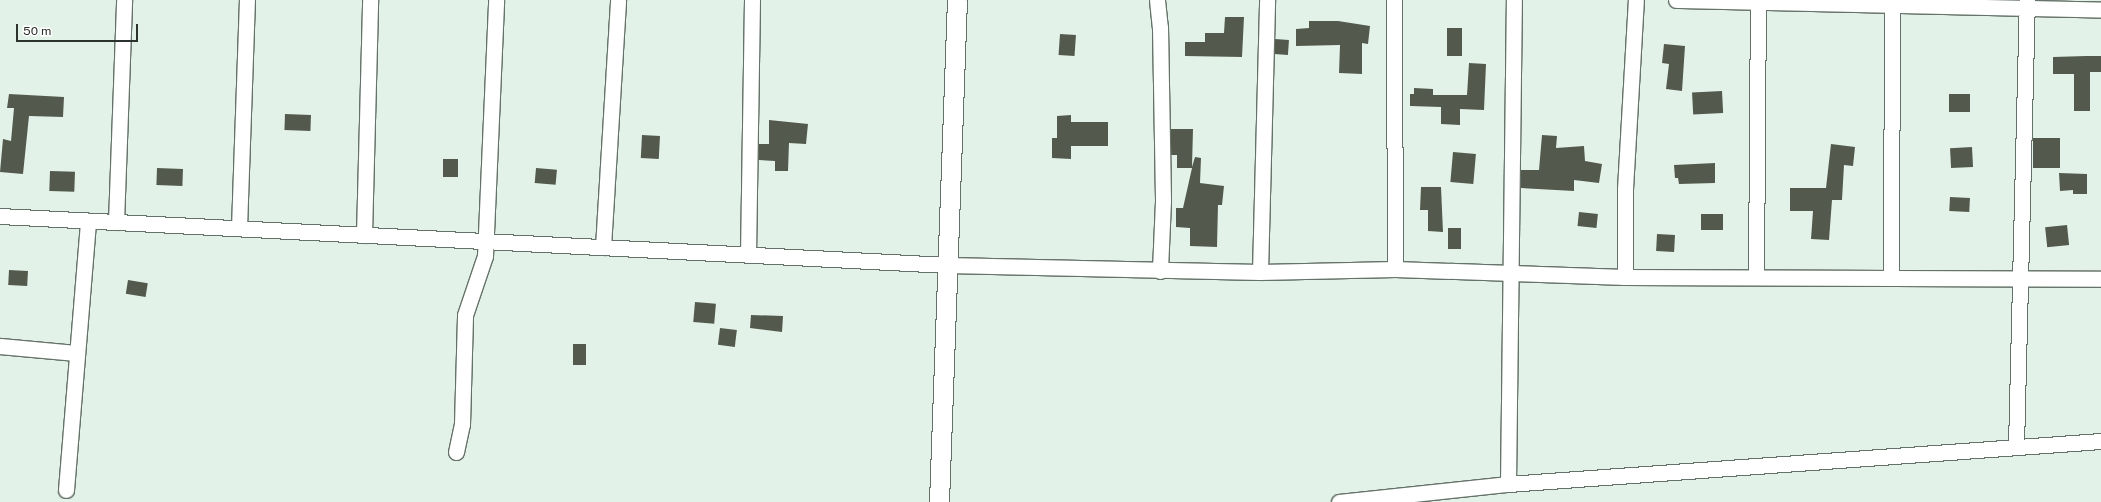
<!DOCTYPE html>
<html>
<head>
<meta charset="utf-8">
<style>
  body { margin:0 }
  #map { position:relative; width:2101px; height:502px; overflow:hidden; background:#e3f2e8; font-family:"Public Sans",sans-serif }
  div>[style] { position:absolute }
  .building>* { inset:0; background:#535a4d; transform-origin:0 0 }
  .roads { filter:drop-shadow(1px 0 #657269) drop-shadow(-1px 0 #657269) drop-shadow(0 1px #657269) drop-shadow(0 -1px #657269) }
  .minor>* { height:15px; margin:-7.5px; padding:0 7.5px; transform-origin:7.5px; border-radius:7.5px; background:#fff }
  .tertiary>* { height:19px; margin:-9.5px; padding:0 9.5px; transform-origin:9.5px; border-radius:9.5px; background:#fff }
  span { translate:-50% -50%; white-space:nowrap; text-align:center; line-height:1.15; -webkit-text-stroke:4px #fff; paint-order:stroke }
  .scale { position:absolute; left:16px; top:24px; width:122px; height:18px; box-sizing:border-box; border:2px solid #2c322e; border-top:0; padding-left:5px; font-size:12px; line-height:14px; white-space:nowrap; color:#2c322e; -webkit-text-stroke:3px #fff; paint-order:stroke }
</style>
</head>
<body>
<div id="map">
  <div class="building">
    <div style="clip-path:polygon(1225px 17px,1244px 17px,1242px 57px,1185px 56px,1185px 42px,1205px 42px,1205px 33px,1224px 33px)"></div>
    <div style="clip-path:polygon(1309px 21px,1338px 21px,1370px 26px,1368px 44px,1362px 43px,1362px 74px,1339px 73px,1340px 45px,1296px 46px,1296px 29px,1309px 28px)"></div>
    <div style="left:1447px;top:28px;width:15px;height:28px"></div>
    <div style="left:1060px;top:34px;width:16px;height:21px;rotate:4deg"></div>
    <div style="left:1275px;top:39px;width:14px;height:15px;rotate:4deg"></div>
    <div style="clip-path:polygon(1664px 44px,1685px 46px,1682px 91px,1666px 89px,1669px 64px,1662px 63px)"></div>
    <div style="clip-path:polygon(2086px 56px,2101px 56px,2101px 72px,2090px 72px,2090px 111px,2074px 111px,2074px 74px,2053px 74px,2053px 57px)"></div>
    <div style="clip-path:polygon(1469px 63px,1486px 64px,1484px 110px,1460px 109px,1460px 125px,1441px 124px,1441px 107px,1410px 106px,1410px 94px,1414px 94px,1414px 88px,1433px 89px,1433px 95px,1467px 95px)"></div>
    <div style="left:1722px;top:91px;width:22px;height:30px;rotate:87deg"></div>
    <div style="clip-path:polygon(9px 94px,64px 97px,63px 117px,29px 116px,23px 174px,0 172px,3px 139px,11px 141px,14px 108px,7px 108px)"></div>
    <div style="left:1949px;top:94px;width:21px;height:18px"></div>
    <div style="left:285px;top:114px;width:26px;height:16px;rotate:2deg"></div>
    <div style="clip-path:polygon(1071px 115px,1071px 122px,1108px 122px,1108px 146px,1071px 146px,1071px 159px,1052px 158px,1052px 138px,1057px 138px,1057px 116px)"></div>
    <div style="clip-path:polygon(769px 120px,808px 124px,806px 144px,789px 143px,788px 171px,775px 171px,775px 161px,758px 160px,759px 144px,769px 144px)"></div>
    <div style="clip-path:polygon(1171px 129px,1193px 129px,1192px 167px,1195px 157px,1201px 158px,1200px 183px,1224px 186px,1222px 205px,1218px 205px,1217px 247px,1190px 246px,1190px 228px,1176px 227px,1176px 208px,1183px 208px,1192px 168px,1177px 168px,1177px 155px,1171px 155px)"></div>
    <div style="left:642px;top:135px;width:18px;height:23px;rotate:3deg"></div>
    <div style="clip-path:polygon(1542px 135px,1557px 136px,1556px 148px,1584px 146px,1585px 161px,1602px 164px,1599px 183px,1574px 180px,1574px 191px,1521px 188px,1521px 170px,1539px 170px)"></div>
    <div style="left:2033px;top:138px;width:27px;height:30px"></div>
    <div style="clip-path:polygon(1831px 144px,1855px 147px,1853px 166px,1844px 165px,1842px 200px,1832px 200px,1829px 240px,1811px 239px,1813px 211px,1790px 211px,1790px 188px,1826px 188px)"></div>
    <div style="left:1972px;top:147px;width:20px;height:22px;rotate:87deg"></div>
    <div style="left:1453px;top:152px;width:23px;height:30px;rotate:5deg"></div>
    <div style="left:443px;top:159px;width:15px;height:18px"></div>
    <div style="clip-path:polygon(1715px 163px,1715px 183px,1679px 184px,1678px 178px,1675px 178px,1674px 165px)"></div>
    <div style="left:157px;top:168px;width:26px;height:17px;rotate:2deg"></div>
    <div style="left:536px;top:168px;width:21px;height:15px;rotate:5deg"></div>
    <div style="left:50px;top:171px;width:25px;height:20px;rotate:2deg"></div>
    <div style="clip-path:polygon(2059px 173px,2087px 174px,2087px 194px,2073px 194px,2073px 190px,2060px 191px)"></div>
    <div style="clip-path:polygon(1421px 187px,1441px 187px,1443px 232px,1428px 231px,1428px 210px,1420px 210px)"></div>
    <div style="left:1950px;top:197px;width:20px;height:14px;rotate:3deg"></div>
    <div style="left:1579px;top:212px;width:19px;height:14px;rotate:6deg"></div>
    <div style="left:1701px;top:214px;width:22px;height:16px"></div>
    <div style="left:2067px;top:225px;width:20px;height:22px;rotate:84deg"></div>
    <div style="left:1448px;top:228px;width:13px;height:21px"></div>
    <div style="left:1657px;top:234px;width:18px;height:17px;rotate:3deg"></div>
    <div style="left:9px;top:270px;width:19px;height:15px;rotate:3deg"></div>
    <div style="left:128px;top:280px;width:20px;height:14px;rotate:9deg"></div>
    <div style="left:695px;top:302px;width:21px;height:20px;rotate:5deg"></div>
    <div style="clip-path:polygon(751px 315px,783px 316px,782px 332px,750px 328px)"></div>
    <div style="left:720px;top:328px;width:17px;height:17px;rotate:7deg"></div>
    <div style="left:573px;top:344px;width:13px;height:21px"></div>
  </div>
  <div class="roads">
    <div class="minor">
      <div style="left:1157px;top:0;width:27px;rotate:84deg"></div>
      <div style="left:1160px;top:27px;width:174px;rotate:89deg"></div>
      <div style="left:1163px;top:201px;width:70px;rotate:92.5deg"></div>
      <div style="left:1394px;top:0;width:269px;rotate:89.8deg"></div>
      <div style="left:1676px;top:0;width:425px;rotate:1.3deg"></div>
      <div style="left:0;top:216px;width:948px;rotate:2.96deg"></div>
      <div style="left:947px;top:265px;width:313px;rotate:1.3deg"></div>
      <div style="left:1260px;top:272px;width:135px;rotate:-1.3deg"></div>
      <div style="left:1395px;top:269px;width:230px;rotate:2deg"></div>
      <div style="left:1625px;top:277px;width:476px;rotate:0.2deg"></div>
      <div style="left:116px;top:222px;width:222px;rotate:-87.9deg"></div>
      <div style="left:239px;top:228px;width:228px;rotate:-88deg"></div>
      <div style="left:364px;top:235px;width:235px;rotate:-88.5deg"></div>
      <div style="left:603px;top:247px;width:247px;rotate:-86.5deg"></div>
      <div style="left:748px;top:255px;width:255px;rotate:-89.1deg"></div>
      <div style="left:1260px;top:272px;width:272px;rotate:-88.5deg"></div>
      <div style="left:1625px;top:277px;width:88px;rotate:-90deg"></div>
      <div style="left:1625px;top:189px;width:189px;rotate:-86.7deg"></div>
      <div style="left:1756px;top:277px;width:277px;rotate:-89.6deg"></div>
      <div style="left:1891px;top:278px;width:278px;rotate:-89.8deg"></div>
      <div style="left:0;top:346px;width:77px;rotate:5.2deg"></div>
      <div style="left:2016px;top:446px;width:446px;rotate:-88.6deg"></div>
      <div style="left:456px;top:452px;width:29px;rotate:-78deg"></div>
      <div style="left:462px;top:424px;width:109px;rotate:-88.4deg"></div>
      <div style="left:465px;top:315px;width:62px;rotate:-71.3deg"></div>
      <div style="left:485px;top:256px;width:256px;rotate:-87.5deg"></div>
      <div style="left:1508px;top:484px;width:595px;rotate:-4.15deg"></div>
      <div style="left:66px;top:490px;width:270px;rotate:-85.3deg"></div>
      <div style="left:1339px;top:502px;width:170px;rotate:-6.1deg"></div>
      <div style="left:1508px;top:484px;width:484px;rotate:-89.3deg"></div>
    </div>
    <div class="tertiary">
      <div style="left:939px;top:502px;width:502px;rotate:-87.95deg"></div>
    </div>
  </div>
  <div class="scale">50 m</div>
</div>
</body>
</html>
